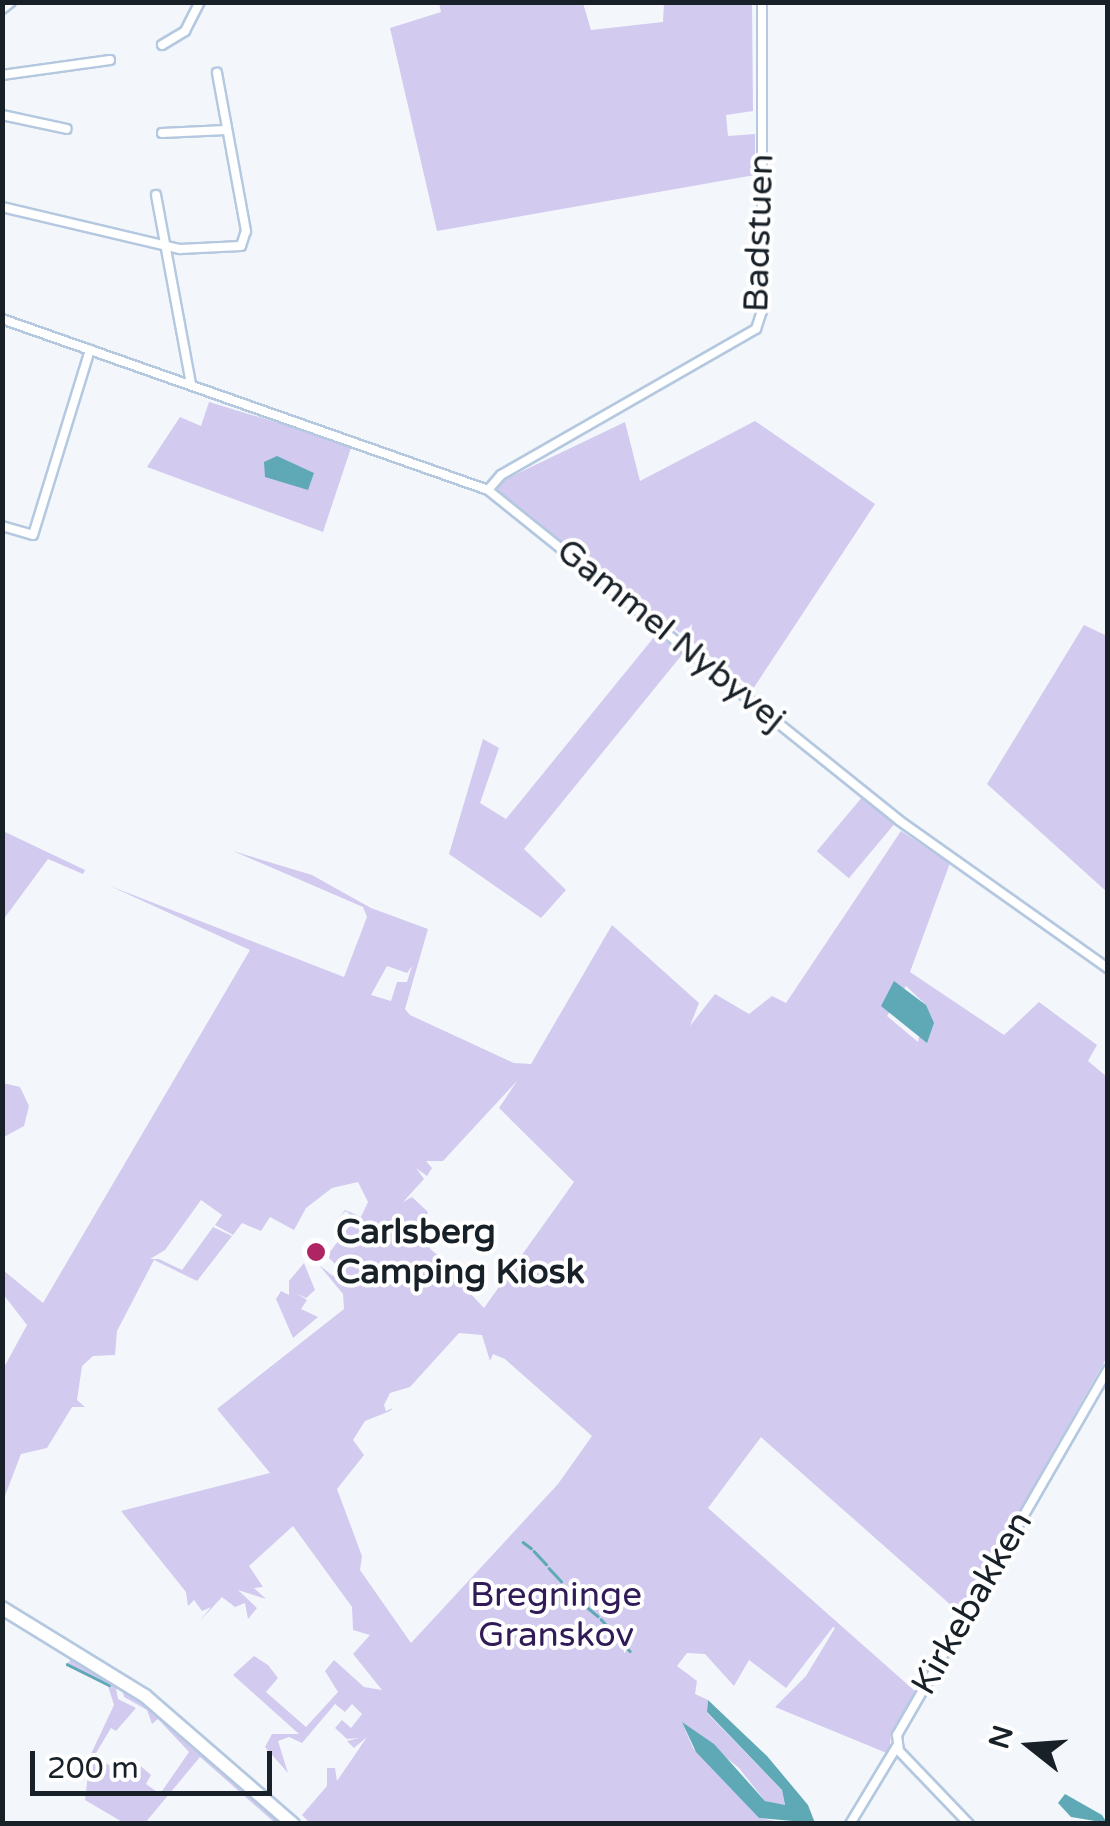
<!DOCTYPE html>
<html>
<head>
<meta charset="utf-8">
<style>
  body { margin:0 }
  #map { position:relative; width:1110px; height:1826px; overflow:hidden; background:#f3f7fc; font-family:"Varela Round",sans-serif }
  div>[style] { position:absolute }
  .green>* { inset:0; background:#d2caef; transform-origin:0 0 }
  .water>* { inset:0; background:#5fa9b6 }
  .stream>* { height:2.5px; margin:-1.25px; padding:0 1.25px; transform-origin:1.25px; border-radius:1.25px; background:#5fa9b6 }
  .roads { filter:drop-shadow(2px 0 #b4c8e0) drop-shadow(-2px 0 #b4c8e0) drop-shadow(0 2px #b4c8e0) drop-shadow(0 -2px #b4c8e0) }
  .minor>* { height:8px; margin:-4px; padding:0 4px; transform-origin:4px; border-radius:4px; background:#fff }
  .primary>* { height:12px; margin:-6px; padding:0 6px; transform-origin:6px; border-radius:6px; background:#fff }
  .dots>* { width:28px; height:28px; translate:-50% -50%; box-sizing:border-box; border:5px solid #fff; border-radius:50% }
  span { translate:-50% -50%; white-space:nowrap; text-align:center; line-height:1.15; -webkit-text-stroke:8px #fff; paint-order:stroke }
  .street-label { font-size:35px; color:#182028 }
  .poi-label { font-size:35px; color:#182028; font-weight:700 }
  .left { translate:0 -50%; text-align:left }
  .park-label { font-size:35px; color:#301a57 }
  .frame { position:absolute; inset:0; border:5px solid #182028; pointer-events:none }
  .north { position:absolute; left:980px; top:1696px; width:100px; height:100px; -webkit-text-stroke:8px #fff; paint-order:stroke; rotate:287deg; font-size:28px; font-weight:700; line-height:40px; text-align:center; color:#182028 }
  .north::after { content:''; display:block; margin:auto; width:35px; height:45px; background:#182028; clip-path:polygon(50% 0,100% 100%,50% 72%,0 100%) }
  .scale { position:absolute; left:30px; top:1751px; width:242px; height:45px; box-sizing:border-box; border:5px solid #182028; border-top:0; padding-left:12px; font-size:30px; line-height:35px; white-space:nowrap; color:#182028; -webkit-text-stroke:8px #fff; paint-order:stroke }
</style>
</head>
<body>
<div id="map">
  <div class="green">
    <div style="clip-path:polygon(439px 3px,583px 3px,591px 30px,663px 22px,664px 3px,752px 3px,753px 111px,726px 115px,728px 136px,755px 134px,755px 175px,437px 231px,390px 28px,441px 12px)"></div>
    <div style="clip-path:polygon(209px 402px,352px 445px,323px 532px,147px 467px,180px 417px,201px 426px)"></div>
    <div style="clip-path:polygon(755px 421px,875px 504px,753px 689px,496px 492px,502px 481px,625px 422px,640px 481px)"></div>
    <div style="clip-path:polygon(1084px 625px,1107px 636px,1107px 892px,987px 784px)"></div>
    <div style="clip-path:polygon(659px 631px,685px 651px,524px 849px,566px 890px,541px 918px,449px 854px,483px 739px,499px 748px,480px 803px,506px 819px)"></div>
    <div style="left:863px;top:796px;width:42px;height:72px;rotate:40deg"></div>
    <div style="clip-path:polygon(3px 831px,85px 870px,83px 874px,48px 859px,3px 920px)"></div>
    <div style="clip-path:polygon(evenodd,901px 831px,950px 863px,910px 972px,1004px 1035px,1039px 1002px,1097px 1045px,1088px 1061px,1107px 1077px,1107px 1357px,961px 1614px,761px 1437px,708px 1508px,916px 1692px,891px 1733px,889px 1754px,775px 1707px,806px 1676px,835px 1628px,833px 1627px,786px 1688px,749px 1660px,734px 1686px,705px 1654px,687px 1653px,677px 1666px,697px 1681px,695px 1694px,708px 1700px,707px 1713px,782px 1790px,785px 1806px,765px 1801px,739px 1768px,682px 1722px,693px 1748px,759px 1818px,786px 1823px,311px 1824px,302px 1815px,327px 1786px,327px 1768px,335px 1768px,337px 1781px,367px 1737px,354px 1748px,347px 1741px,359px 1738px,347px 1739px,335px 1728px,342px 1720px,351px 1728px,362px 1714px,352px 1704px,345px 1712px,335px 1704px,302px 1743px,289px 1737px,278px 1741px,288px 1773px,265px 1747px,272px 1734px,299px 1734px,233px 1675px,254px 1656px,268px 1665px,278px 1678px,266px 1692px,306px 1727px,338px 1692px,325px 1671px,334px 1660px,364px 1687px,382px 1690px,353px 1654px,370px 1635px,353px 1630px,352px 1607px,293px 1526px,249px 1566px,263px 1587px,254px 1588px,266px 1599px,238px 1590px,257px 1608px,248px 1619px,245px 1603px,235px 1607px,222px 1597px,200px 1621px,211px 1607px,202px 1611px,194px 1600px,188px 1606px,186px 1592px,121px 1511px,270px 1473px,217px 1409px,344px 1309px,343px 1294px,319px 1265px,333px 1276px,345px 1274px,327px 1256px,353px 1221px,361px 1224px,346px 1211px,340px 1216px,345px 1210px,361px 1217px,368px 1202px,358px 1182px,332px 1188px,306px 1208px,294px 1230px,270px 1217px,261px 1231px,242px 1223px,233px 1235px,215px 1225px,222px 1215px,201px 1200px,165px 1250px,150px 1259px,159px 1259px,182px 1270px,213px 1227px,232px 1236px,197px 1281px,154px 1260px,117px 1331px,115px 1355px,93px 1356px,82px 1366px,77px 1400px,85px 1407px,72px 1407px,47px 1448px,21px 1454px,3px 1501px,2px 1371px,27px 1325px,3px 1294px,3px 1270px,43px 1303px,250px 950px,110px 886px,344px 977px,367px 917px,363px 907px,233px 851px,312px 875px,371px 908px,428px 929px,405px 1009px,410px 1015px,514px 1063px,531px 1064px,612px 925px,699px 1003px,690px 1026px,715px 994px,749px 1014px,772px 996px,786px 1003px,901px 831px,387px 966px,407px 973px,412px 966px,407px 982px,397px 982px,391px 1001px,371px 995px,387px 966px,901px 831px,906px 986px,926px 1005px,918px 1042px,887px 1016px,906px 986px,901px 831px,517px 1081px,499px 1108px,574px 1182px,484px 1308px,453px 1275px,457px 1270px,430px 1249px,433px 1242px,423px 1223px,428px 1212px,412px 1197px,403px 1202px,424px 1179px,416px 1168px,427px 1176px,432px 1168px,426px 1161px,443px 1161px,517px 1081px,901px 831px,459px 1333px,482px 1335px,490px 1361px,493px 1354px,505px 1359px,592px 1436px,558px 1484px,411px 1643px,360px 1570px,362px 1556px,337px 1489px,364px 1455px,353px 1440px,365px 1421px,390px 1411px,393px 1408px,386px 1411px,384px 1405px,390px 1393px,410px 1387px,459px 1333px)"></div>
    <div style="clip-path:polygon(3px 1083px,20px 1087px,29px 1106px,24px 1126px,4px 1137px)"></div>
    <div style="clip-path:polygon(304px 1263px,315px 1290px,306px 1298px,296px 1293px,307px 1300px,301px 1309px,318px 1317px,293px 1338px,276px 1299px,281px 1291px,289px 1295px,289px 1281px)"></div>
    <div style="clip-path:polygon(74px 1655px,115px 1683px,118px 1699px,136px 1708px,116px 1731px,111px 1728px,93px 1758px,123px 1771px,136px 1762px,151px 1775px,146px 1784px,160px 1794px,189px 1752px,158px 1719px,152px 1724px,147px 1710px,124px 1697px,122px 1687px,285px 1823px,275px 1823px,200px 1757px,145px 1823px,124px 1823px,85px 1800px,90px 1756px,114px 1705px,108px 1686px,66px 1666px)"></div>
  </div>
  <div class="water">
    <div style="clip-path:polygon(277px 456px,314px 473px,308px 490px,265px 477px,264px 462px)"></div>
    <div style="clip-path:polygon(894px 981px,926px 1005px,934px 1023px,927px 1043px,881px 1006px)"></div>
    <div style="clip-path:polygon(708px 1700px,767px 1756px,808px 1805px,815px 1823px,759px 1818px,696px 1752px,682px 1722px,714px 1744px,765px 1801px,785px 1805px,782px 1790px,707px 1712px)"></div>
    <div style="clip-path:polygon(1065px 1794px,1102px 1815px,1107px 1823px,1071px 1817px,1058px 1803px)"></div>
  </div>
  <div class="stream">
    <div style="left:523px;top:1542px;width:10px;rotate:37deg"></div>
    <div style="left:534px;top:1551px;width:18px;rotate:47deg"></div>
    <div style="left:549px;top:1568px;width:18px;rotate:47deg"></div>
    <div style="left:565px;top:1586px;width:21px;rotate:45deg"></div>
    <div style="left:583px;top:1604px;width:19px;rotate:39deg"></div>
    <div style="left:601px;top:1619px;width:43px;rotate:47.8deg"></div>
    <div style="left:67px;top:1664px;width:47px;rotate:26.6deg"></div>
    <div style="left:246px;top:1791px;width:49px;rotate:42.5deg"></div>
  </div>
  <div class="roads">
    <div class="minor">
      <div style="left:2px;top:9px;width:11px;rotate:-38deg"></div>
      <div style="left:162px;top:45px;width:27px;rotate:-31deg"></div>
      <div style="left:185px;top:31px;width:33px;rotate:-63deg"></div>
      <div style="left:2px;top:75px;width:109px;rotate:-7.9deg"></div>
      <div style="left:2px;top:115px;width:66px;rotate:12.2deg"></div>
      <div style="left:162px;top:133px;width:64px;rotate:-2.7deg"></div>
      <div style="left:156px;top:195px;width:192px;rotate:79.5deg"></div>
      <div style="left:2px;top:207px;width:183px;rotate:13.3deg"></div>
      <div style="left:180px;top:249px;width:61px;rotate:-2.8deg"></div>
      <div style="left:241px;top:246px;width:16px;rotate:-72deg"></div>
      <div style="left:246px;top:231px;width:161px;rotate:-100.4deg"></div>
      <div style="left:2px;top:319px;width:515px;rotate:19.38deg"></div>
      <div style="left:488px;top:490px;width:528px;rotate:38.78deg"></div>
      <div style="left:900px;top:821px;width:255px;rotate:35.3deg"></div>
      <div style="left:488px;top:490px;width:20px;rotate:-49deg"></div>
      <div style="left:501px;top:475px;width:294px;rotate:-29.8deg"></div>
      <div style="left:756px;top:329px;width:19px;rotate:-72deg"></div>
      <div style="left:762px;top:311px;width:309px;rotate:-90deg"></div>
      <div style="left:2px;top:526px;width:32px;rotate:16deg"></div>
      <div style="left:33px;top:535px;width:194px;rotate:-72.9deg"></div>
      <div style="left:850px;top:1824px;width:91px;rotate:-58.9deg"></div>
      <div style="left:969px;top:1824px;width:101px;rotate:-133.8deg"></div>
      <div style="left:899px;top:1751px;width:16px;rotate:-97deg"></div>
      <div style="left:897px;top:1735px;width:422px;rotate:-60deg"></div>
    </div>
    <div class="primary">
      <div style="left:2px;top:1608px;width:168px;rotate:31.6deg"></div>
      <div style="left:145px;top:1696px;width:196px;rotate:40.9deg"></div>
    </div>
  </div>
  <div class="dots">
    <div style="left:316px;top:1252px;background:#af2463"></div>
  </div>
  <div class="street-label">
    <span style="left:759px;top:233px;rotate:-88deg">Badstuen</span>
    <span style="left:671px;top:635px;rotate:39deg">Gammel Nybyvej</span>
    <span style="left:972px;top:1603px;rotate:-60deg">Kirkebakken</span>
  </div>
  <div class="poi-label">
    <span class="left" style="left:336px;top:1252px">Carlsberg<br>Camping Kiosk</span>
  </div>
  <div class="park-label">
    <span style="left:556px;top:1615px">Bregninge<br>Granskov</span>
  </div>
  <div class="frame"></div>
  <div class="north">N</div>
  <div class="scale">200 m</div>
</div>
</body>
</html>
